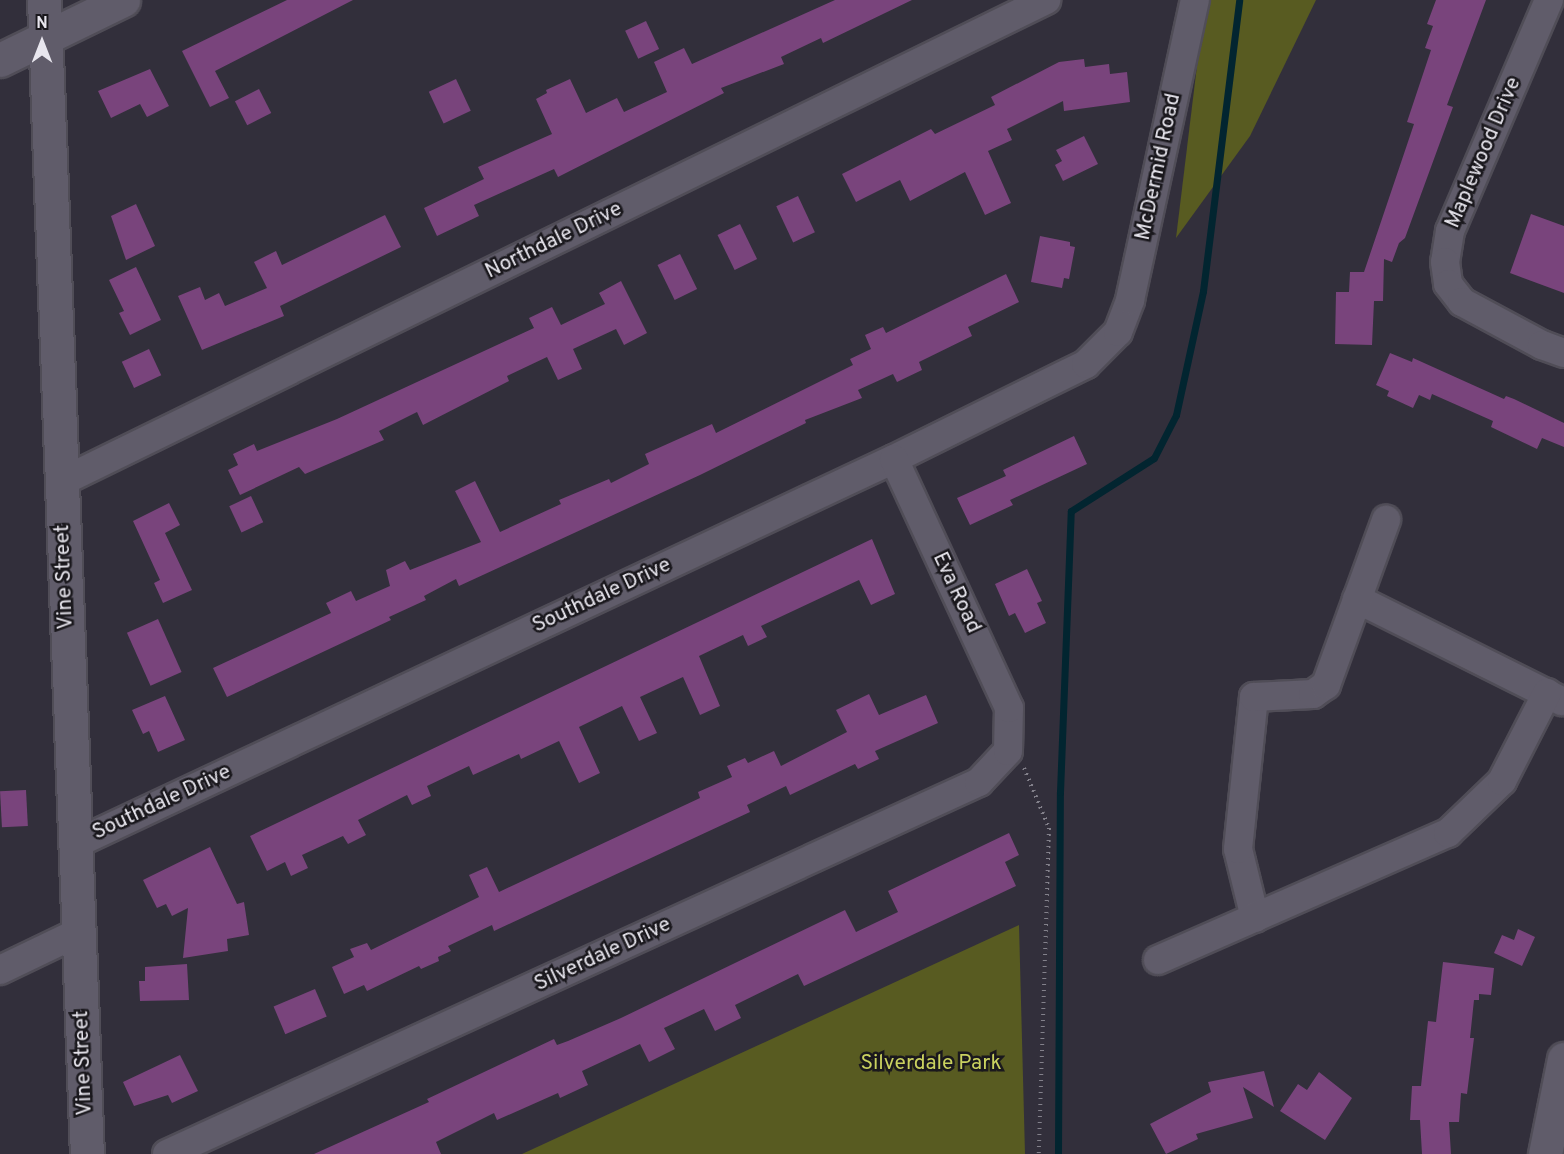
<!DOCTYPE html>
<html>
<head>
<meta charset="utf-8">
<style>
  body { margin:0 }
  #map { position:relative; width:1564px; height:1154px; overflow:hidden; background:#322f3b; font-family:Overpass,sans-serif }
  div>[style] { position:absolute }
  .green>* { inset:0; background:#585b21 }
  .stream>* { height:7px; margin:-3.5px; padding:0 3.5px; transform-origin:3.5px; border-radius:3.5px; background:#022530 }
  .building>* { inset:0; background:#79447c; transform-origin:0 0 }
  .path>* { height:4px; margin-top:-2px; transform-origin:0; background:repeating-linear-gradient(90deg,#83818b 0 1.5px,transparent 0 6px) }
  .roads { filter:drop-shadow(2px 0 #504d57) drop-shadow(-2px 0 #504d57) drop-shadow(0 2px #504d57) drop-shadow(0 -2px #504d57) }
  .minor>* { height:28px; margin:-14px; padding:0 14px; transform-origin:14px; border-radius:14px; background:#605c6a }
  .tertiary>* { height:33px; margin:-16.5px; padding:0 16.5px; transform-origin:16.5px; border-radius:16.5px; background:#605c6a }
  .secondary>* { height:33px; margin:-16.5px; padding:0 16.5px; transform-origin:16.5px; border-radius:16.5px; background:#605c6a }
  span { translate:-50% -50%; white-space:nowrap; text-align:center; line-height:1.15; -webkit-text-stroke:5px #1a181d; paint-order:stroke }
  .street-label { font-size:21px; color:#e8e6ee }
  .park-label { font-size:21px; color:#cad15f }
  .north { position:absolute; left:12px; top:12px; width:60px; height:60px; -webkit-text-stroke:4px #1a181d; paint-order:stroke; rotate:0deg; font-size:16px; font-weight:700; line-height:24px; text-align:center; color:#e8e6ee }
  .north::after { content:''; display:block; margin:auto; width:21px; height:27px; background:#e8e6ee; clip-path:polygon(50% 0,100% 100%,50% 72%,0 100%) }
</style>
</head>
<body>
<div id="map">
  <div class="green">
    <div style="clip-path:polygon(1205px 0,1316px 0,1250px 136px,1176px 238px)"></div>
    <div style="clip-path:polygon(1019px 925px,1025px 1154px,522px 1154px)"></div>
  </div>
  <div class="stream">
    <div style="left:1058px;top:1154px;width:362px;rotate:-89.7deg"></div>
    <div style="left:1060px;top:792px;width:281px;rotate:-87.8deg"></div>
    <div style="left:1071px;top:511px;width:98px;rotate:-32.6deg"></div>
    <div style="left:1154px;top:458px;width:48px;rotate:-62.9deg"></div>
    <div style="left:1176px;top:415px;width:127px;rotate:-77.7deg"></div>
    <div style="left:1203px;top:291px;width:293px;rotate:-82.9deg"></div>
  </div>
  <div class="building">
    <div style="clip-path:polygon(287px 0,353px 0,215px 71px,229px 98px,210px 107px,182px 51px)"></div>
    <div style="clip-path:polygon(835px 0,912px 0,823px 43px,821px 38px,781px 57px,784px 64px,721px 88px,724px 93px,558px 177px,554px 169px,474px 205px,479px 216px,437px 236px,424px 208px,484px 179px,478px 167px,552px 134px,536px 99px,547px 93px,546px 90px,570px 79px,586px 113px,617px 98px,624px 112px,667px 92px,654px 62px,684px 48px,692px 64px)"></div>
    <div style="clip-path:polygon(1436px 0,1486px 0,1447px 105px,1453px 107px,1405px 238px,1399px 243px,1392px 262px,1384px 259px,1383px 301px,1374px 301px,1372px 345px,1335px 344px,1336px 292px,1349px 292px,1350px 272px,1364px 272px,1414px 124px,1407px 122px,1431px 50px,1425px 48px,1433px 26px,1427px 24px)"></div>
    <div style="left:646px;top:21px;width:31px;height:23px;rotate:65deg"></div>
    <div style="clip-path:polygon(1084px 59px,1085px 67px,1109px 64px,1110px 74px,1127px 72px,1130px 102px,1064px 111px,1063px 101px,1007px 129px,1012px 140px,988px 151px,1011px 203px,985px 215px,965px 172px,910px 201px,900px 180px,856px 202px,842px 174px,931px 129px,935px 134px,995px 105px,991px 97px,1059px 62px)"></div>
    <div style="clip-path:polygon(150px 69px,169px 106px,147px 117px,140px 104px,111px 118px,98px 91px)"></div>
    <div style="left:456px;top:79px;width:35px;height:30px;rotate:65deg"></div>
    <div style="left:259px;top:89px;width:27px;height:27px;rotate:63deg"></div>
    <div style="clip-path:polygon(1084px 136px,1098px 164px,1063px 181px,1055px 165px,1062px 161px,1056px 150px)"></div>
    <div style="left:798px;top:196px;width:40px;height:24px;rotate:65deg"></div>
    <div style="clip-path:polygon(136px 204px,155px 246px,126px 260px,111px 216px)"></div>
    <div style="clip-path:polygon(1531px 214px,1564px 226px,1564px 293px,1510px 273px)"></div>
    <div style="clip-path:polygon(385px 215px,401px 247px,280px 306px,284px 316px,202px 350px,178px 296px,200px 287px,205px 300px,219px 293px,225px 306px,267px 288px,254px 262px,276px 251px,282px 265px)"></div>
    <div style="left:740px;top:224px;width:39px;height:25px;rotate:64deg"></div>
    <div style="clip-path:polygon(1040px 236px,1070px 242px,1070px 246px,1075px 247px,1069px 279px,1064px 278px,1062px 288px,1031px 282px)"></div>
    <div style="left:680px;top:254px;width:39px;height:25px;rotate:64deg"></div>
    <div style="clip-path:polygon(136px 267px,161px 320px,130px 335px,119px 313px,124px 311px,109px 280px)"></div>
    <div style="clip-path:polygon(1006px 274px,1019px 302px,968px 327px,972px 336px,919px 362px,922px 370px,897px 382px,893px 374px,858px 390px,862px 398px,805px 420px,806px 423px,700px 475px,459px 586px,456px 579px,424px 596px,426px 600px,389px 617px,391px 620px,227px 697px,213px 668px,331px 613px,326px 603px,351px 591px,356px 601px,390px 586px,386px 570px,405px 561px,410px 570px,481px 542px,455px 491px,475px 481px,500px 532px,561px 504px,559px 500px,609px 479px,611px 483px,649px 464px,645px 454px,712px 424px,716px 433px,853px 365px,850px 359px,871px 349px,865px 335px,883px 327px,886px 333px)"></div>
    <div style="clip-path:polygon(621px 281px,647px 333px,624px 345px,616px 329px,573px 349px,582px 369px,558px 380px,547px 357px,507px 376px,509px 381px,423px 425px,417px 412px,379px 431px,384px 440px,305px 474px,299px 467px,240px 495px,228px 470px,238px 465px,233px 454px,254px 444px,257px 451px,337px 419px,534px 328px,529px 318px,552px 307px,561px 325px,605px 304px,599px 293px)"></div>
    <div style="left:149px;top:349px;width:29px;height:30px;rotate:65deg"></div>
    <div style="clip-path:polygon(1390px 353px,1412px 362px,1413px 358px,1504px 399px,1506px 396px,1514px 399px,1564px 423px,1564px 447px,1542px 438px,1537px 449px,1491px 427px,1493px 421px,1432px 394px,1430px 400px,1419px 395px,1413px 408px,1387px 396px,1389px 391px,1376px 385px)"></div>
    <div style="clip-path:polygon(1074px 436px,1087px 464px,1010px 500px,1013px 505px,970px 525px,957px 498px,1006px 476px,1003px 470px)"></div>
    <div style="left:251px;top:496px;width:29px;height:24px;rotate:65deg"></div>
    <div style="clip-path:polygon(169px 503px,180px 525px,165px 533px,192px 590px,163px 603px,154px 583px,160px 580px,133px 521px)"></div>
    <div style="clip-path:polygon(872px 539px,895px 594px,871px 605px,859px 580px,761px 626px,767px 637px,748px 646px,743px 635px,699px 656px,720px 706px,700px 715px,683px 677px,640px 697px,657px 733px,639px 741px,622px 706px,579px 727px,600px 773px,579px 783px,559px 741px,521px 759px,519px 754px,473px 775px,469px 766px,427px 786px,431px 796px,412px 805px,407px 795px,358px 820px,366px 835px,348px 844px,343px 836px,302px 855px,308px 868px,291px 876px,285px 862px,267px 871px,250px 836px)"></div>
    <div style="clip-path:polygon(1027px 569px,1042px 601px,1037px 603px,1046px 623px,1025px 633px,1015px 613px,1009px 616px,995px 584px)"></div>
    <div style="left:158px;top:619px;width:58px;height:34px;rotate:66deg"></div>
    <div style="clip-path:polygon(869px 694px,879px 715px,926px 695px,938px 723px,875px 751px,879px 759px,858px 769px,855px 764px,790px 795px,786px 786px,747px 805px,750px 812px,494px 931px,492px 925px,448px 946px,451px 951px,438px 957px,439px 961px,421px 969px,419px 966px,367px 991px,364px 985px,344px 994px,332px 967px,354px 957px,350px 949px,367px 943px,371px 950px,479px 897px,469px 875px,487px 867px,499px 892px,700px 798px,698px 792px,732px 777px,727px 766px,745px 758px,748px 763px,774px 751px,781px 766px,847px 732px,836px 710px)"></div>
    <div style="clip-path:polygon(165px 696px,185px 740px,158px 752px,149px 731px,143px 734px,132px 710px)"></div>
    <div style="left:26px;top:790px;width:36px;height:26px;rotate:87deg"></div>
    <div style="clip-path:polygon(1009px 833px,1019px 855px,1005px 862px,1016px 886px,804px 986px,798px 974px,735px 1005px,741px 1018px,715px 1031px,704px 1009px,664px 1028px,675px 1049px,649px 1062px,640px 1044px,582px 1071px,588px 1085px,560px 1098px,558px 1093px,497px 1120px,494px 1113px,436px 1142px,441px 1154px,314px 1154px,429px 1102px,427px 1099px,554px 1039px,557px 1045px,568px 1041px,621px 1018px,845px 910px,856px 932px,898px 912px,888px 891px)"></div>
    <div style="clip-path:polygon(210px 847px,237px 904px,244px 902px,249px 935px,227px 939px,228px 951px,183px 958px,188px 908px,172px 916px,166px 904px,157px 908px,143px 880px)"></div>
    <div style="clip-path:polygon(1518px 929px,1535px 937px,1522px 966px,1494px 953px,1502px 935px,1514px 940px)"></div>
    <div style="clip-path:polygon(1443px 962px,1494px 968px,1491px 995px,1479px 994px,1479px 1000px,1474px 1000px,1470px 1038px,1474px 1038px,1467px 1094px,1461px 1093px,1459px 1122px,1449px 1122px,1451px 1154px,1422px 1154px,1420px 1120px,1410px 1120px,1412px 1086px,1421px 1086px,1428px 1021px,1436px 1022px)"></div>
    <div style="clip-path:polygon(187px 964px,189px 1000px,140px 1001px,139px 981px,145px 981px,145px 967px)"></div>
    <div style="left:315px;top:989px;width:30px;height:45px;rotate:67deg"></div>
    <div style="clip-path:polygon(180px 1055px,198px 1091px,172px 1103px,168px 1095px,134px 1106px,123px 1082px)"></div>
    <div style="clip-path:polygon(1264px 1071px,1274px 1107px,1243px 1087px,1253px 1118px,1196px 1134px,1198px 1139px,1166px 1154px,1150px 1124px,1211px 1092px,1208px 1082px)"></div>
    <div style="clip-path:polygon(1319px 1072px,1352px 1098px,1325px 1140px,1280px 1111px,1298px 1084px,1307px 1090px)"></div>
  </div>
  <div class="path">
    <div style="left:1024px;top:768px;width:65px;rotate:67.4deg"></div>
    <div style="left:1049px;top:828px;width:326px;rotate:91.8deg"></div>
  </div>
  <div class="roads">
    <div class="minor">
      <div style="left:1549px;top:0;width:251px;rotate:113.2deg"></div>
      <div style="left:1450px;top:231px;width:31px;rotate:99deg"></div>
      <div style="left:1445px;top:262px;width:22px;rotate:82deg"></div>
      <div style="left:1448px;top:284px;width:23px;rotate:52deg"></div>
      <div style="left:1462px;top:302px;width:91px;rotate:28.3deg"></div>
      <div style="left:1542px;top:345px;width:23px;rotate:20deg"></div>
      <div style="left:61px;top:482px;width:1097px;rotate:-26.07deg"></div>
      <div style="left:1357px;top:599px;width:229px;rotate:26.5deg"></div>
      <div style="left:75px;top:844px;width:905px;rotate:-25.18deg"></div>
      <div style="left:894px;top:459px;width:214px;rotate:-26.3deg"></div>
      <div style="left:1086px;top:364px;width:45px;rotate:-45deg"></div>
      <div style="left:1118px;top:332px;width:34px;rotate:-69deg"></div>
      <div style="left:1130px;top:300px;width:307px;rotate:-77.8deg"></div>
      <div style="left:1255px;top:918px;width:71px;rotate:-103.8deg"></div>
      <div style="left:1238px;top:849px;width:153px;rotate:-84deg"></div>
      <div style="left:1254px;top:697px;width:59px;rotate:-2.9deg"></div>
      <div style="left:1313px;top:694px;width:16px;rotate:-35deg"></div>
      <div style="left:1326px;top:685px;width:176px;rotate:-70deg"></div>
      <div style="left:1158px;top:960px;width:317px;rotate:-23.7deg"></div>
      <div style="left:1448px;top:833px;width:75px;rotate:-43.9deg"></div>
      <div style="left:1502px;top:781px;width:99px;rotate:-62.9deg"></div>
      <div style="left:0;top:970px;width:88px;rotate:-25.7deg"></div>
      <div style="left:167px;top:1154px;width:893px;rotate:-24.61deg"></div>
      <div style="left:979px;top:782px;width:42px;rotate:-46.9deg"></div>
      <div style="left:1008px;top:751px;width:43px;rotate:-88.7deg"></div>
      <div style="left:1009px;top:708px;width:274px;rotate:-114.8deg"></div>
    </div>
    <div class="tertiary">
      <div style="left:44px;top:0;width:1155px;rotate:87.87deg"></div>
    </div>
    <div class="secondary">
      <div style="left:0;top:60px;width:137px;rotate:-26deg"></div>
      <div style="left:1545px;top:1154px;width:97px;rotate:-78.7deg"></div>
    </div>
  </div>
  <div class="street-label">
    <span style="left:1484px;top:153px;rotate:-67deg">Maplewood Drive</span>
    <span style="left:1159px;top:167px;rotate:-78deg">McDermid Road</span>
    <span style="left:554px;top:241px;rotate:-26deg">Northdale Drive</span>
    <span style="left:65px;top:577px;rotate:-92deg">Vine Street</span>
    <span style="left:956px;top:593px;rotate:65deg">Eva Road</span>
    <span style="left:602px;top:596px;rotate:-25deg">Southdale Drive</span>
    <span style="left:162px;top:803px;rotate:-25deg">Southdale Drive</span>
    <span style="left:603px;top:955px;rotate:-25deg">Silverdale Drive</span>
    <span style="left:84px;top:1063px;rotate:-92deg">Vine Street</span>
  </div>
  <div class="park-label">
    <span style="left:931px;top:1064px">Silverdale Park</span>
  </div>
  <div class="north">N</div>
</div>
</body>
</html>
